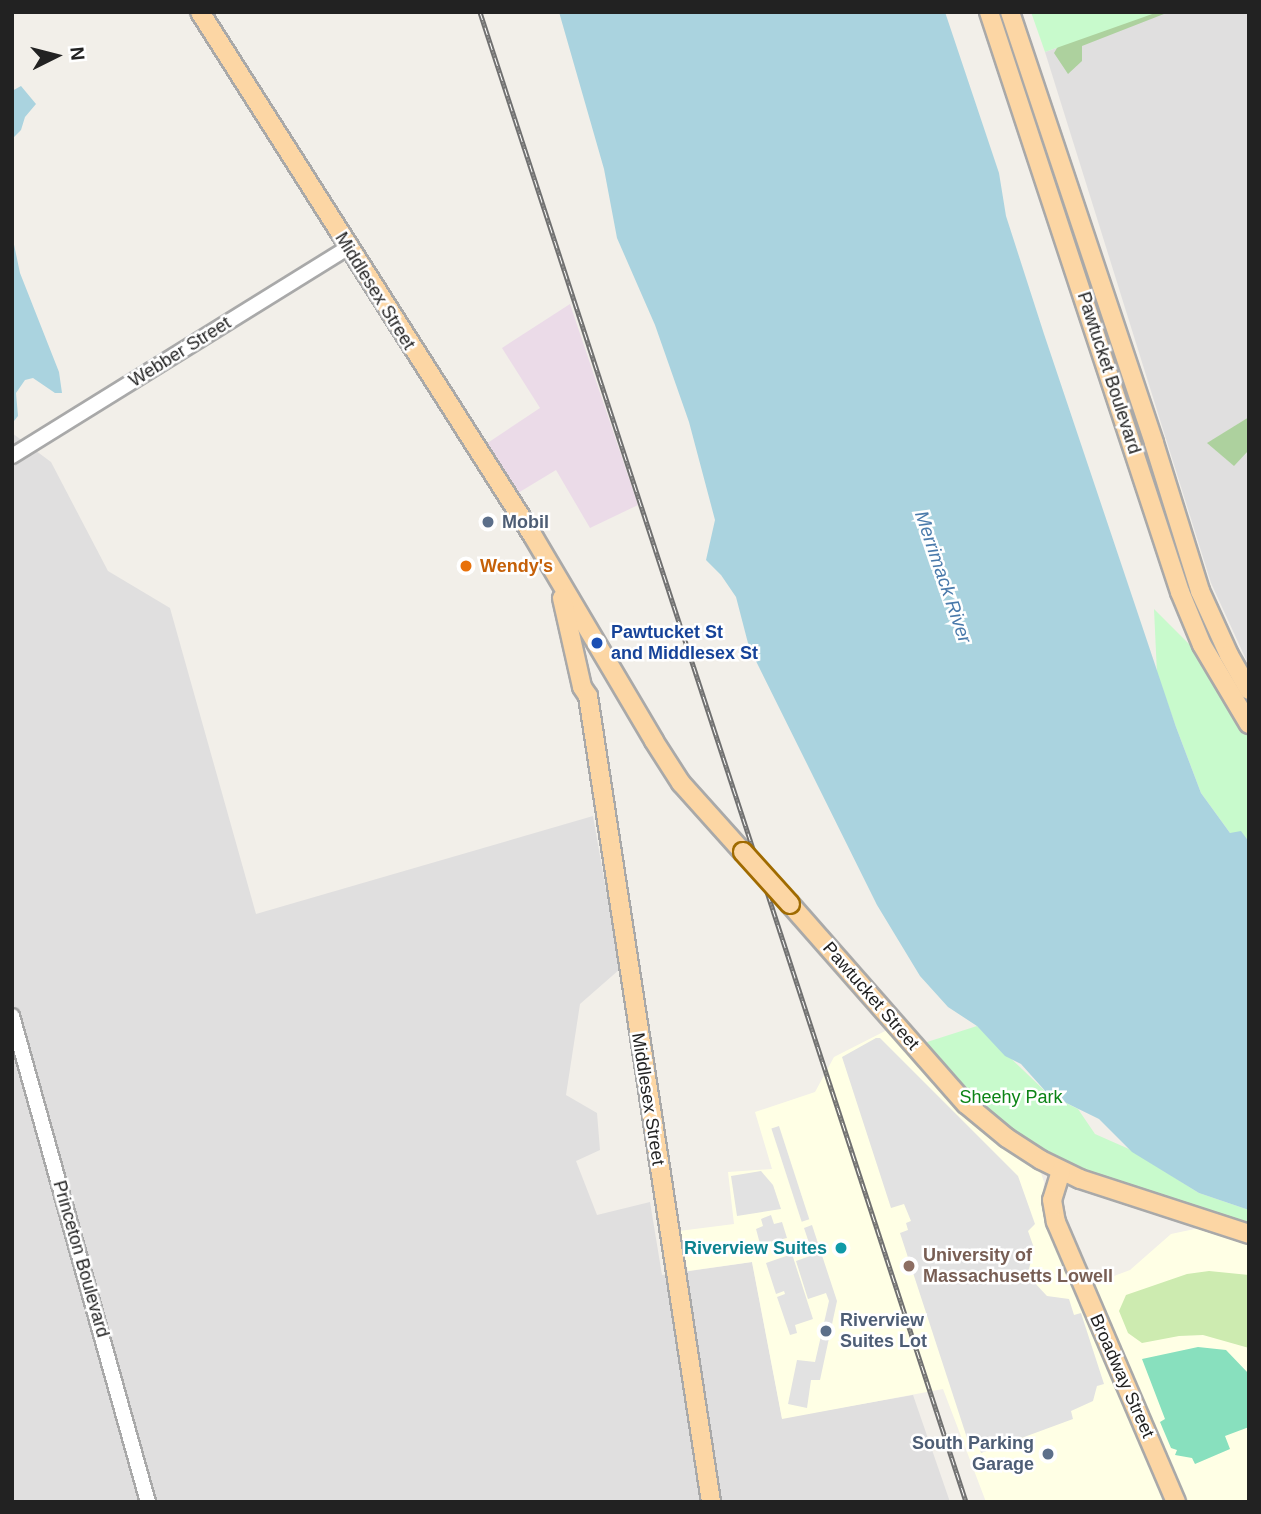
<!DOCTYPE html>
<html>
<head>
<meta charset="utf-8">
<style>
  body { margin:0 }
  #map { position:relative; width:1261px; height:1514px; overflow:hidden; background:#f2efe9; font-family:Arial,sans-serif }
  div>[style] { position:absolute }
  .residential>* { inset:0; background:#e0dfdf }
  .industrial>* { inset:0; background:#ebdbe8 }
  .education>* { inset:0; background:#ffffe5 }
  .grass>* { inset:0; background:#cdebb0 }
  .forest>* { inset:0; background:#add19e }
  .park>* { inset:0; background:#c8facc }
  .pitch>* { inset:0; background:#88e0be }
  .parking>* { inset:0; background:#e2e2e2; transform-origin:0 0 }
  .water>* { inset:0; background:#aad3df }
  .roads { filter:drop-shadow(2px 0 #a9a9a9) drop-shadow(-2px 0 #a9a9a9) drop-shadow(0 2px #a9a9a9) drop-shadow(0 -2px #a9a9a9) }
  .minor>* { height:14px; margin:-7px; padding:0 7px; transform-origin:7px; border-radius:7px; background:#fff }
  .major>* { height:18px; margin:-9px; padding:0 9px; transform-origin:9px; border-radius:9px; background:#fcd6a4 }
  .rail>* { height:5px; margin-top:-2.5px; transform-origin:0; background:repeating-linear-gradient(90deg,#fff 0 8px,#707070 0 16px); box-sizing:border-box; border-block:2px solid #707070 }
  .bridges { filter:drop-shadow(2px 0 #a06b00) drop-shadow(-2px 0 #a06b00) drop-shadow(0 2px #a06b00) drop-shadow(0 -2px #a06b00) }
  .major-bridge>* { height:18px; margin:-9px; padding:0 9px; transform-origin:9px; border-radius:9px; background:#fcd6a4 }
  .dots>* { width:19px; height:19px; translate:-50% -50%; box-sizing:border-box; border:4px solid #fff; border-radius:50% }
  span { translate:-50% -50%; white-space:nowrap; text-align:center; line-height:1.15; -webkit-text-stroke:5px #fff; paint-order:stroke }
  .street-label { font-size:18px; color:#222 }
  .service-label { font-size:18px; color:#4e5e75; font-weight:700 }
  .left { translate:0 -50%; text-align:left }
  .right { translate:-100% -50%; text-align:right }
  .food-label { font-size:18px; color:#c56008; font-weight:700 }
  .transit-label { font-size:18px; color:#164399; font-weight:700 }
  .park-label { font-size:18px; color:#0c8416 }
  .culture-label { font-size:18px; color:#0d838f; font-weight:700 }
  .education-label { font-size:18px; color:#785e54; font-weight:700 }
  .water-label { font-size:19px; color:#4a7aab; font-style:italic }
  .frame { position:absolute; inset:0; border:14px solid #222; pointer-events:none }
  .north { position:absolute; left:21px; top:21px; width:70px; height:70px; -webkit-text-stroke:5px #fff; paint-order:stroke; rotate:84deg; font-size:19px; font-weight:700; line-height:28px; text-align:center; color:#222 }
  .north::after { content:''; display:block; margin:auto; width:24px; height:32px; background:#222; clip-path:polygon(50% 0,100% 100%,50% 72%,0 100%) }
</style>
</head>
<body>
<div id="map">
  <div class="residential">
    <div style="clip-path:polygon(1160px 12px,1249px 12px,1249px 417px,1208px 443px,1234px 465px,1249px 450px,1249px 666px,1211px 583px,1045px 52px)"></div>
    <div style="clip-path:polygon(12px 433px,51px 462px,108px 571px,170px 608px,256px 914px,593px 816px,620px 969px,580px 1004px,566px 1095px,597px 1113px,600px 1150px,576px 1161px,597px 1215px,650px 1202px,662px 1275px,752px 1262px,782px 1418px,913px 1395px,950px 1502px,12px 1502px)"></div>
  </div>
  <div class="industrial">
    <div style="clip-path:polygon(570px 304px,638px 505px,590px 528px,556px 470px,518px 493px,486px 444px,540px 408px,502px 348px)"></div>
  </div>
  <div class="education">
    <div style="clip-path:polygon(891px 1028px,1011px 1150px,1040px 1170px,1044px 1182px,1042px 1209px,1077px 1290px,1130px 1270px,1171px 1234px,1204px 1227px,1249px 1240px,1249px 1502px,986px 1502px,943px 1389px,782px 1419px,752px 1262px,688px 1271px,679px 1231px,734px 1224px,728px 1172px,772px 1169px,755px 1112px,815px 1092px,834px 1057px)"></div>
  </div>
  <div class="grass">
    <div style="clip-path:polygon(1209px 1271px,1249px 1275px,1249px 1348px,1203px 1335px,1179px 1336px,1142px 1343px,1128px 1333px,1119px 1311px,1126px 1295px,1187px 1274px)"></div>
  </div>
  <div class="forest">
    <div style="clip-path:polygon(1113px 12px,1169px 12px,1082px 46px,1082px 61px,1068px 74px,1054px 53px,1066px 33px)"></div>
    <div style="clip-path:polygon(1249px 417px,1249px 450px,1234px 466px,1207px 443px)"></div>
  </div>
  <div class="park">
    <div style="clip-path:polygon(1031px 12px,1158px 12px,1045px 52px)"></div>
    <div style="clip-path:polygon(1154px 609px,1198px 653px,1249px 733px,1249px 853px,1230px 833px,1201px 793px,1176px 727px,1157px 674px)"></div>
    <div style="clip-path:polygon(977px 1026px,1048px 1094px,1078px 1109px,1095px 1134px,1129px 1149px,1199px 1193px,1249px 1210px,1249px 1226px,1089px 1173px,1015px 1135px,981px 1108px,924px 1043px)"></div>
  </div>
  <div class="pitch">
    <div style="clip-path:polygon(1198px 1347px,1226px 1350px,1249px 1374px,1249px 1427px,1225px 1436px,1230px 1449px,1195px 1464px,1192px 1458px,1175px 1455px,1177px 1450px,1171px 1448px,1160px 1422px,1165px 1419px,1142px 1359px)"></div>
  </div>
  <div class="parking">
    <div style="clip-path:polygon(876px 1038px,880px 1038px,1018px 1176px,1035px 1224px,1028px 1231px,1034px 1248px,1029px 1269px,1032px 1280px,1047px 1296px,1069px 1299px,1074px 1315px,1081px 1313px,1104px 1384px,1097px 1386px,1093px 1401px,1071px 1411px,1073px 1419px,981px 1453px,977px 1441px,969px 1444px,900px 1233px,908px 1230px,906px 1223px,911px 1221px,904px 1204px,891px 1208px,842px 1057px)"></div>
    <div style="left:779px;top:1126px;width:98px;height:8px;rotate:72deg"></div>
    <div style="clip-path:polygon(761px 1171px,773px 1185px,781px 1209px,737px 1216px,731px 1176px)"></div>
    <div style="clip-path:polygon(771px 1215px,774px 1224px,782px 1222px,787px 1238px,760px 1244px,756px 1229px,763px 1226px,761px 1219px)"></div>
    <div style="clip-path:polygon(812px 1225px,837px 1301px,820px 1380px,811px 1380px,807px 1408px,788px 1404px,797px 1360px,815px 1362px,829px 1301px,826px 1293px,808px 1299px,796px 1261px,813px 1255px,804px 1228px)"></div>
    <div style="clip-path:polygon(792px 1254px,813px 1319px,795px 1325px,797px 1333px,790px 1335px,777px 1297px,785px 1294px,784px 1291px,776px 1294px,766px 1263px)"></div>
  </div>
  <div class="water">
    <div style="clip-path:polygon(559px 12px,945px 12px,999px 173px,1006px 216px,1044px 334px,1176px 727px,1201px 793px,1230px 833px,1241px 831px,1249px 842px,1249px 1210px,1199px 1193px,1132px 1152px,1099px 1119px,1048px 1094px,1021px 1064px,1005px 1056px,977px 1026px,948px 1007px,920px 976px,877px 905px,749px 647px,736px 597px,721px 575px,706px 560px,715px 520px,689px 422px,655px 325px,617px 238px,604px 169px)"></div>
    <div style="clip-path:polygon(21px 86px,36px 104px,25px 117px,21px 130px,12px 139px,12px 91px)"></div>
    <div style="clip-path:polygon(12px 235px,20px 273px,59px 372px,62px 393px,55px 393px,33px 378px,25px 380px,16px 393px,18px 416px,14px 421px)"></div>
  </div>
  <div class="roads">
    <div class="minor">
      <div style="left:12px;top:456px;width:395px;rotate:-31.8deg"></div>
      <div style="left:12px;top:1016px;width:505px;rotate:74.37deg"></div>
    </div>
    <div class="major">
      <div style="left:200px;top:12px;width:621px;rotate:57.56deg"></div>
      <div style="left:533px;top:536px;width:238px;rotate:59.4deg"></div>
      <div style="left:654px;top:741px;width:50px;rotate:57.3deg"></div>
      <div style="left:681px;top:783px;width:93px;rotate:48.1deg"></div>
      <div style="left:989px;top:12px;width:611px;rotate:71.77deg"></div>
      <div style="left:1180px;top:592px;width:57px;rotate:67.5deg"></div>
      <div style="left:1202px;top:645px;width:92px;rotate:59.3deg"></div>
      <div style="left:1010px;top:12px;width:454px;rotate:71.5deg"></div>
      <div style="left:1154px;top:443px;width:155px;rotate:72.7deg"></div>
      <div style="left:1200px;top:591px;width:70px;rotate:65.6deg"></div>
      <div style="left:1229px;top:655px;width:40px;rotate:60.3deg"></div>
      <div style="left:562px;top:598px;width:91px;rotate:77.3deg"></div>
      <div style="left:582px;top:687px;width:11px;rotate:56deg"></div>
      <div style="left:588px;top:696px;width:815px;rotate:81.32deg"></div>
      <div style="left:790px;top:904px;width:266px;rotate:48.7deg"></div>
      <div style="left:966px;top:1104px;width:53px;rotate:39.7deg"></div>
      <div style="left:1007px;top:1138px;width:40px;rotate:32.9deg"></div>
      <div style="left:1041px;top:1160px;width:43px;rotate:26deg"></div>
      <div style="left:1080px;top:1179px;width:178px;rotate:18deg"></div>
      <div style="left:1061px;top:1171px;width:30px;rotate:107deg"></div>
      <div style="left:1052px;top:1200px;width:22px;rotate:80deg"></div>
      <div style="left:1056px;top:1222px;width:305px;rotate:66.8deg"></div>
    </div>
  </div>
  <div class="rail">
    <div style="left:480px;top:12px;width:1567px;rotate:71.93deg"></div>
  </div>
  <div class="bridges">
    <div class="major-bridge">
      <div style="left:743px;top:852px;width:70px;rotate:47.9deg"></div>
    </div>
  </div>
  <div class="dots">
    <div style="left:488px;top:522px;background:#5c6f8a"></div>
    <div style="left:466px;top:566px;background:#e8710a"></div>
    <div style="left:597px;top:643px;background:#1a4fb4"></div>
    <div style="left:841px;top:1248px;background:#0f9aa8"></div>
    <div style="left:909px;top:1266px;background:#8d6e63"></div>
    <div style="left:826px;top:1331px;background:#5c6f8a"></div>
    <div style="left:1048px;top:1454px;background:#5c6f8a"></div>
  </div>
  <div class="street-label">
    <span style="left:375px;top:291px;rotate:58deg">Middlesex Street</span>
    <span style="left:180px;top:352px;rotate:-32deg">Webber Street</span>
    <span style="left:1109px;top:373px;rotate:72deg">Pawtucket Boulevard</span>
    <span style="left:871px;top:996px;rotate:49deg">Pawtucket Street</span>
    <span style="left:648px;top:1099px;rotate:81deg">Middlesex Street</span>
    <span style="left:81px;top:1259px;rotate:74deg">Princeton Boulevard</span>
    <span style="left:1122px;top:1376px;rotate:66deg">Broadway Street</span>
  </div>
  <div class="service-label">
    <span class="left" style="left:502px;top:522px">Mobil</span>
    <span class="left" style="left:840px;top:1331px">Riverview<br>Suites Lot</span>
    <span class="right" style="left:1034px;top:1454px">South Parking<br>Garage</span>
  </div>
  <div class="food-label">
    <span class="left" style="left:480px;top:566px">Wendy's</span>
  </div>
  <div class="transit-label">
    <span class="left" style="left:611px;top:643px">Pawtucket St<br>and Middlesex St</span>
  </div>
  <div class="park-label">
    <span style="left:1011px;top:1097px">Sheehy Park</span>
  </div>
  <div class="culture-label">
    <span class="right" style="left:827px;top:1248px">Riverview Suites</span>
  </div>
  <div class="education-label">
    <span class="left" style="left:923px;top:1266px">University of<br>Massachusetts Lowell</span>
  </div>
  <div class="water-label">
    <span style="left:943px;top:577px;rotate:71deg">Merrimack River</span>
  </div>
  <div class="frame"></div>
  <div class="north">N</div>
</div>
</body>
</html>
